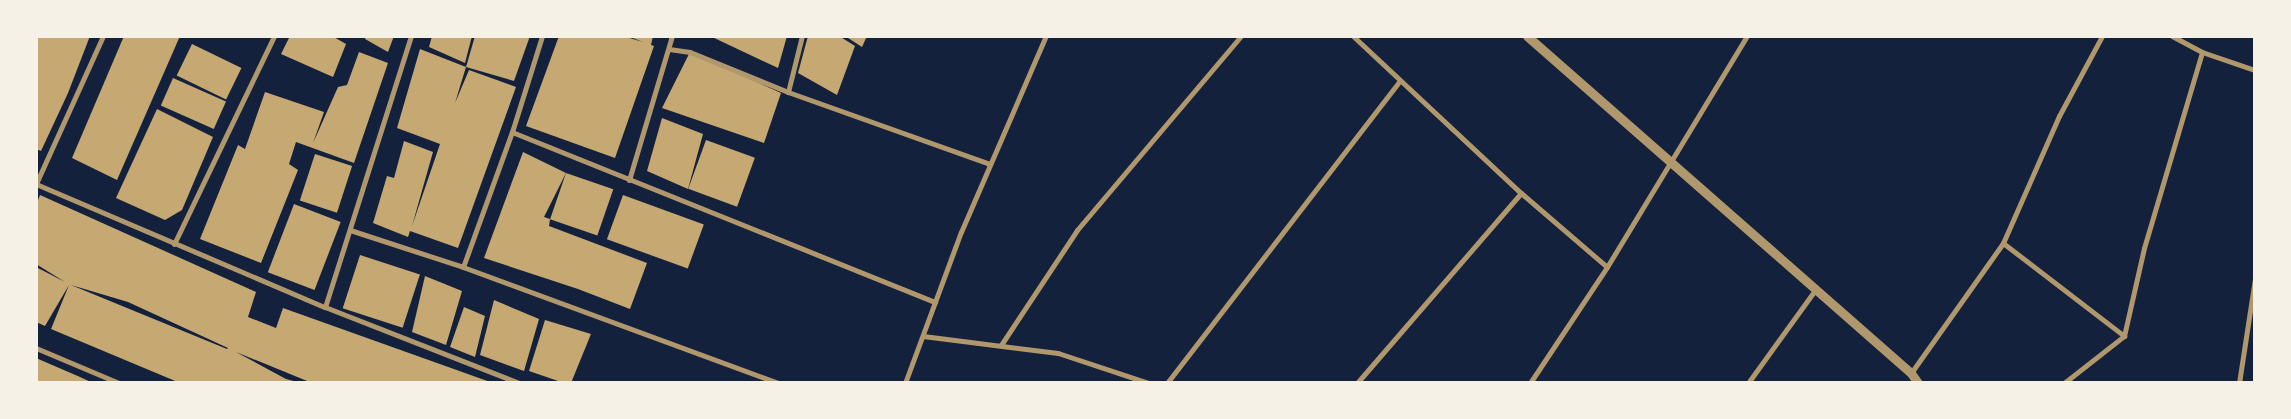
<!DOCTYPE html>
<html>
<head>
<meta charset="utf-8">
<style>
  body { margin:0 }
  #map { position:relative; width:2291px; height:419px; overflow:hidden; background:#14213d; font-family:"Public Sans",sans-serif }
  div>[style] { position:absolute }
  .building>* { inset:0; background:#c6a872; transform-origin:0 0 }
  .minor>* { height:5px; margin:-2.5px; padding:0 2.5px; transform-origin:2.5px; border-radius:2.5px; background:#b1986c }
  .tertiary>* { height:9px; margin:-4.5px; padding:0 4.5px; transform-origin:4.5px; border-radius:4.5px; background:#b1986c }
  span { translate:-50% -50%; white-space:nowrap; text-align:center; line-height:1.15; -webkit-text-stroke:4.5px #f6f1e7; paint-order:stroke }
  .frame { position:absolute; inset:0; border:38px solid #f6f1e7; pointer-events:none }
</style>
</head>
<body>
<div id="map">
  <div class="building">
    <div style="clip-path:polygon(36px 36px,90px 36px,68px 93px,41px 151px,36px 149px)"></div>
    <div style="clip-path:polygon(124px 36px,180px 36px,117px 180px,72px 158px)"></div>
    <div style="clip-path:polygon(290px 36px,332px 36px,346px 44px,333px 77px,281px 54px)"></div>
    <div style="clip-path:polygon(366px 36px,394px 36px,388px 52px,365px 39px)"></div>
    <div style="clip-path:polygon(432px 36px,472px 36px,465px 63px,429px 47px)"></div>
    <div style="clip-path:polygon(475px 36px,530px 36px,514px 81px,466px 67px)"></div>
    <div style="clip-path:polygon(559px 36px,623px 36px,643px 42px,628px 36px,653px 36px,651px 45px,654px 46px,615px 158px,526px 126px)"></div>
    <div style="clip-path:polygon(710px 36px,787px 36px,778px 68px)"></div>
    <div style="clip-path:polygon(808px 36px,839px 36px,855px 46px,837px 95px,798px 73px)"></div>
    <div style="clip-path:polygon(845px 36px,867px 36px,862px 47px)"></div>
    <div style="left:192px;top:44px;width:55px;height:35px;rotate:26deg"></div>
    <div style="clip-path:polygon(420px 49px,466px 67px,455px 103px,469px 70px,516px 87px,458px 248px,410px 231px,408px 237px,373px 223px,387px 176px,394px 178px,404px 141px,433px 152px,412px 226px,440px 144px,397px 128px)"></div>
    <div style="clip-path:polygon(359px 52px,388px 63px,354px 163px,296px 142px,289px 164px,298px 170px,261px 263px,200px 239px,238px 145px,245px 149px,265px 92px,324px 112px,313px 143px,338px 87px,347px 85px)"></div>
    <div style="clip-path:polygon(690px 52px,781px 93px,764px 143px,662px 108px)"></div>
    <div style="left:173px;top:78px;width:58px;height:30px;rotate:24deg"></div>
    <div style="clip-path:polygon(157px 109px,213px 137px,182px 210px,165px 220px,116px 198px)"></div>
    <div style="clip-path:polygon(662px 118px,703px 134px,688px 189px,647px 171px)"></div>
    <div style="left:706px;top:140px;width:52px;height:52px;rotate:20deg"></div>
    <div style="clip-path:polygon(523px 152px,566px 173px,544px 217px,550px 219px,549px 226px,647px 263px,630px 309px,578px 289px,484px 258px)"></div>
    <div style="left:315px;top:154px;width:39px;height:49px;rotate:18deg"></div>
    <div style="left:566px;top:173px;width:50px;height:49px;rotate:19deg"></div>
    <div style="clip-path:polygon(evenodd,40px 195px,256px 292px,248px 317px,276px 328px,283px 308px,493px 383px,312px 383px,236px 352px,286px 379px,301px 383px,180px 383px,51px 329px,69px 285px,45px 326px,36px 322px,36px 267px,65px 282px,36px 264px,36px 205px,40px 195px,71px 285px,128px 302px,228px 348px,227px 349px,71px 285px)"></div>
    <div style="left:623px;top:195px;width:86px;height:47px;rotate:20deg"></div>
    <div style="left:294px;top:204px;width:50px;height:73px;rotate:21deg"></div>
    <div style="left:360px;top:255px;width:63px;height:56px;rotate:18deg"></div>
    <div style="clip-path:polygon(425px 276px,462px 291px,446px 345px,412px 332px)"></div>
    <div style="clip-path:polygon(494px 300px,539px 319px,524px 371px,480px 355px)"></div>
    <div style="clip-path:polygon(464px 307px,485px 316px,475px 357px,450px 347px)"></div>
    <div style="clip-path:polygon(545px 320px,591px 334px,571px 383px,564px 383px,529px 371px)"></div>
    <div style="clip-path:polygon(36px 358px,80px 377px,93px 383px,36px 383px)"></div>
  </div>
  <div class="minor">
    <div style="left:103px;top:36px;width:162px;rotate:114.4deg"></div>
    <div style="left:36px;top:184px;width:314px;rotate:23.1deg"></div>
    <div style="left:325px;top:307px;width:208px;rotate:21.4deg"></div>
    <div style="left:1353px;top:36px;width:230px;rotate:43.1deg"></div>
    <div style="left:1521px;top:193px;width:113px;rotate:40.7deg"></div>
    <div style="left:2172px;top:36px;width:34px;rotate:28deg"></div>
    <div style="left:2202px;top:52px;width:56px;rotate:18.8deg"></div>
    <div style="left:669px;top:49px;width:21px;rotate:8deg"></div>
    <div style="left:690px;top:52px;width:106px;rotate:22.2deg"></div>
    <div style="left:788px;top:92px;width:214px;rotate:19.6deg"></div>
    <div style="left:788px;top:92px;width:58px;rotate:-76deg"></div>
    <div style="left:512px;top:132px;width:456px;rotate:21.9deg"></div>
    <div style="left:629px;top:180px;width:150px;rotate:-73.4deg"></div>
    <div style="left:350px;top:230px;width:119px;rotate:18.1deg"></div>
    <div style="left:463px;top:267px;width:337px;rotate:20.2deg"></div>
    <div style="left:2003px;top:243px;width:153px;rotate:37.5deg"></div>
    <div style="left:174px;top:244px;width:231px;rotate:-64.3deg"></div>
    <div style="left:463px;top:267px;width:144px;rotate:-70.1deg"></div>
    <div style="left:512px;top:132px;width:101px;rotate:-72.6deg"></div>
    <div style="left:325px;top:307px;width:284px;rotate:-72.4deg"></div>
    <div style="left:923px;top:336px;width:136px;rotate:7.2deg"></div>
    <div style="left:1058px;top:353px;width:95px;rotate:18.4deg"></div>
    <div style="left:1001px;top:345px;width:138px;rotate:-56.5deg"></div>
    <div style="left:1077px;top:230px;width:254px;rotate:-49.8deg"></div>
    <div style="left:36px;top:348px;width:90px;rotate:22.9deg"></div>
    <div style="left:1911px;top:373px;width:159px;rotate:-54.7deg"></div>
    <div style="left:2003px;top:243px;width:139px;rotate:-66.2deg"></div>
    <div style="left:2059px;top:116px;width:91px;rotate:-61.7deg"></div>
    <div style="left:905px;top:383px;width:161px;rotate:-69.7deg"></div>
    <div style="left:961px;top:232px;width:214px;rotate:-66.6deg"></div>
    <div style="left:1167px;top:383px;width:380px;rotate:-52.4deg"></div>
    <div style="left:1357px;top:383px;width:251px;rotate:-49.2deg"></div>
    <div style="left:1530px;top:383px;width:139px;rotate:-56.4deg"></div>
    <div style="left:1607px;top:267px;width:270px;rotate:-58.8deg"></div>
    <div style="left:1748px;top:383px;width:115px;rotate:-54.2deg"></div>
    <div style="left:2064px;top:383px;width:76px;rotate:-38.1deg"></div>
    <div style="left:2124px;top:336px;width:90px;rotate:-77.2deg"></div>
    <div style="left:2144px;top:248px;width:204px;rotate:-73.5deg"></div>
    <div style="left:2239px;top:383px;width:105px;rotate:-81.3deg"></div>
  </div>
  <div class="tertiary">
    <div style="left:1527px;top:36px;width:511px;rotate:41.27deg"></div>
    <div style="left:1911px;top:373px;width:12px;rotate:55deg"></div>
  </div>
  <div class="frame"></div>
</div>
</body>
</html>
